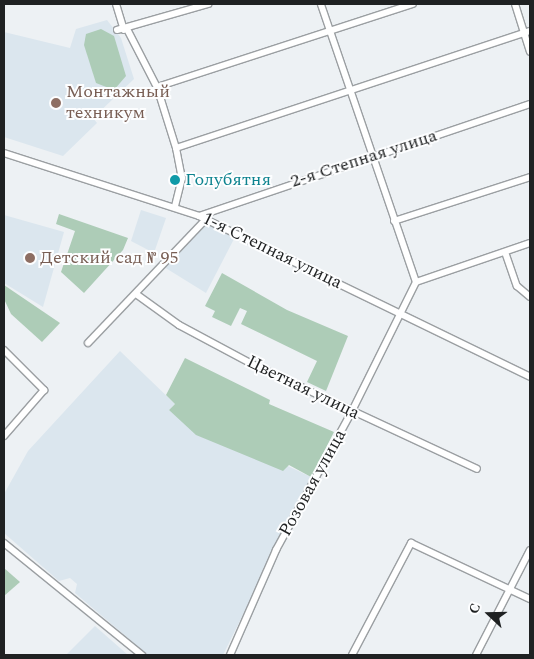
<!DOCTYPE html>
<html>
<head>
<meta charset="utf-8">
<style>
  body { margin:0 }
  #map { position:relative; width:534px; height:659px; overflow:hidden; background:#edf1f4; font-family:Spectral,serif }
  div>[style] { position:absolute }
  .built>* { inset:0; background:#dbe6ee }
  .green>* { inset:0; background:#adccb7 }
  .roads { filter:drop-shadow(1px 0 #9b9fa2) drop-shadow(-1px 0 #9b9fa2) drop-shadow(0 1px #9b9fa2) drop-shadow(0 -1px #9b9fa2) }
  .minor>* { height:6px; margin:-3px; padding:0 3px; transform-origin:3px; border-radius:3px; background:#fff }
  .dots>* { width:14px; height:14px; translate:-50% -50%; box-sizing:border-box; border:2px solid #fdfeff; border-radius:50% }
  span { translate:-50% -50%; white-space:nowrap; text-align:center; line-height:1.15; -webkit-text-stroke:4px #fdfeff; paint-order:stroke }
  .education-label { font-size:18px; color:#785e54 }
  .left { translate:0 -50%; text-align:left }
  .street-label { font-size:18px; color:#1f2122 }
  .culture-label { font-size:18px; color:#0d838f }
  .frame { position:absolute; inset:0; border:5px solid #1f2122; pointer-events:none }
  .north { position:absolute; left:464px; top:589px; width:50px; height:50px; -webkit-text-stroke:4px #fdfeff; paint-order:stroke; rotate:291deg; font-size:14px; font-weight:700; line-height:20px; text-align:center; color:#1f2122 }
  .north::after { content:''; display:block; margin:auto; width:18px; height:22px; background:#1f2122; clip-path:polygon(50% 0,100% 100%,50% 72%,0 100%) }
</style>
</head>
<body>
<div id="map">
  <div class="built">
    <div style="clip-path:polygon(107px 20px,121px 38px,134px 79px,93px 118px,97px 123px,63px 156px,4px 137px,4px 32px,70px 48px,76px 29px)"></div>
    <div style="clip-path:polygon(141px 210px,166px 218px,154px 253px,131px 241px)"></div>
    <div style="clip-path:polygon(4px 215px,64px 232px,43px 307px,4px 283px)"></div>
    <div style="clip-path:polygon(207px 224px,235px 237px,206px 293px,164px 267px)"></div>
    <div style="clip-path:polygon(120px 351px,175px 404px,169px 410px,311px 477px,223px 655px,148px 655px,75px 593px,77px 584px,70px 578px,59px 581px,4px 533px,4px 494px,28px 451px)"></div>
    <div style="clip-path:polygon(95px 626px,128px 655px,66px 655px)"></div>
  </div>
  <div class="green">
    <div style="clip-path:polygon(101px 29px,114px 36px,126px 76px,114px 90px,96px 83px,84px 45px,86px 34px)"></div>
    <div style="clip-path:polygon(59px 214px,128px 238px,123px 250px,84px 293px,61px 272px,75px 231px,56px 224px)"></div>
    <div style="clip-path:polygon(222px 273px,287px 310px,348px 336px,326px 391px,307px 382px,317px 361px,241px 324px,247px 311px,240px 308px,231px 326px,212px 317px,215px 311px,205px 306px)"></div>
    <div style="clip-path:polygon(4px 285px,60px 323px,42px 342px,11px 314px,4px 299px)"></div>
    <div style="clip-path:polygon(185px 358px,270px 400px,269px 404px,334px 432px,311px 477px,289px 465px,283px 471px,196px 435px,169px 410px,175px 404px,166px 395px)"></div>
    <div style="clip-path:polygon(4px 568px,20px 582px,4px 596px)"></div>
  </div>
  <div class="roads">
    <div class="minor">
      <div style="left:116px;top:4px;width:27px;rotate:73deg"></div>
      <div style="left:515px;top:4px;width:50px;rotate:72.6deg"></div>
      <div style="left:127px;top:29px;width:65px;rotate:62.7deg"></div>
      <div style="left:157px;top:87px;width:64px;rotate:72.7deg"></div>
      <div style="left:176px;top:148px;width:31px;rotate:79deg"></div>
      <div style="left:182px;top:178px;width:29px;rotate:104deg"></div>
      <div style="left:117px;top:30px;width:95px;rotate:-15.9deg"></div>
      <div style="left:157px;top:87px;width:269px;rotate:-18deg"></div>
      <div style="left:176px;top:148px;width:373px;rotate:-18.3deg"></div>
      <div style="left:4px;top:153px;width:205px;rotate:17.9deg"></div>
      <div style="left:199px;top:216px;width:368px;rotate:25.9deg"></div>
      <div style="left:199px;top:216px;width:349px;rotate:-18.7deg"></div>
      <div style="left:394px;top:221px;width:143px;rotate:-17.9deg"></div>
      <div style="left:505px;top:252px;width:36px;rotate:71deg"></div>
      <div style="left:517px;top:286px;width:17px;rotate:40deg"></div>
      <div style="left:416px;top:282px;width:120px;rotate:-18.9deg"></div>
      <div style="left:136px;top:294px;width:53px;rotate:35.8deg"></div>
      <div style="left:179px;top:325px;width:83px;rotate:28.1deg"></div>
      <div style="left:252px;top:364px;width:248px;rotate:25deg"></div>
      <div style="left:88px;top:343px;width:171px;rotate:-46.4deg"></div>
      <div style="left:4px;top:350px;width:57px;rotate:45deg"></div>
      <div style="left:44px;top:390px;width:61px;rotate:131deg"></div>
      <div style="left:4px;top:543px;width:178px;rotate:39.1deg"></div>
      <div style="left:230px;top:655px;width:115px;rotate:-66.3deg"></div>
      <div style="left:276px;top:550px;width:158px;rotate:-61.3deg"></div>
      <div style="left:352px;top:411px;width:144px;rotate:-63.6deg"></div>
      <div style="left:416px;top:282px;width:294px;rotate:-108.9deg"></div>
      <div style="left:352px;top:655px;width:127px;rotate:-62.2deg"></div>
      <div style="left:411px;top:543px;width:132px;rotate:25.2deg"></div>
      <div style="left:476px;top:655px;width:118px;rotate:-62.8deg"></div>
    </div>
  </div>
  <div class="dots">
    <div style="left:56px;top:103px;background:#8d6e63"></div>
    <div style="left:175px;top:180px;background:#0f9aa8"></div>
    <div style="left:30px;top:258px;background:#8d6e63"></div>
  </div>
  <div class="education-label">
    <span class="left" style="left:66px;top:103px">Монтажный<br>техникум</span>
    <span class="left" style="left:40px;top:258px">Детский сад № 95</span>
  </div>
  <div class="street-label">
    <span style="left:364px;top:159px;rotate:-18deg">2-я Степная улица</span>
    <span style="left:272px;top:251px;rotate:26deg">1-я Степная улица</span>
    <span style="left:303px;top:388px;rotate:26deg">Цветная улица</span>
    <span style="left:313px;top:483px;rotate:-61deg">Розовая улица</span>
  </div>
  <div class="culture-label">
    <span class="left" style="left:185px;top:180px">Голубятня</span>
  </div>
  <div class="frame"></div>
  <div class="north">С</div>
</div>
</body>
</html>
